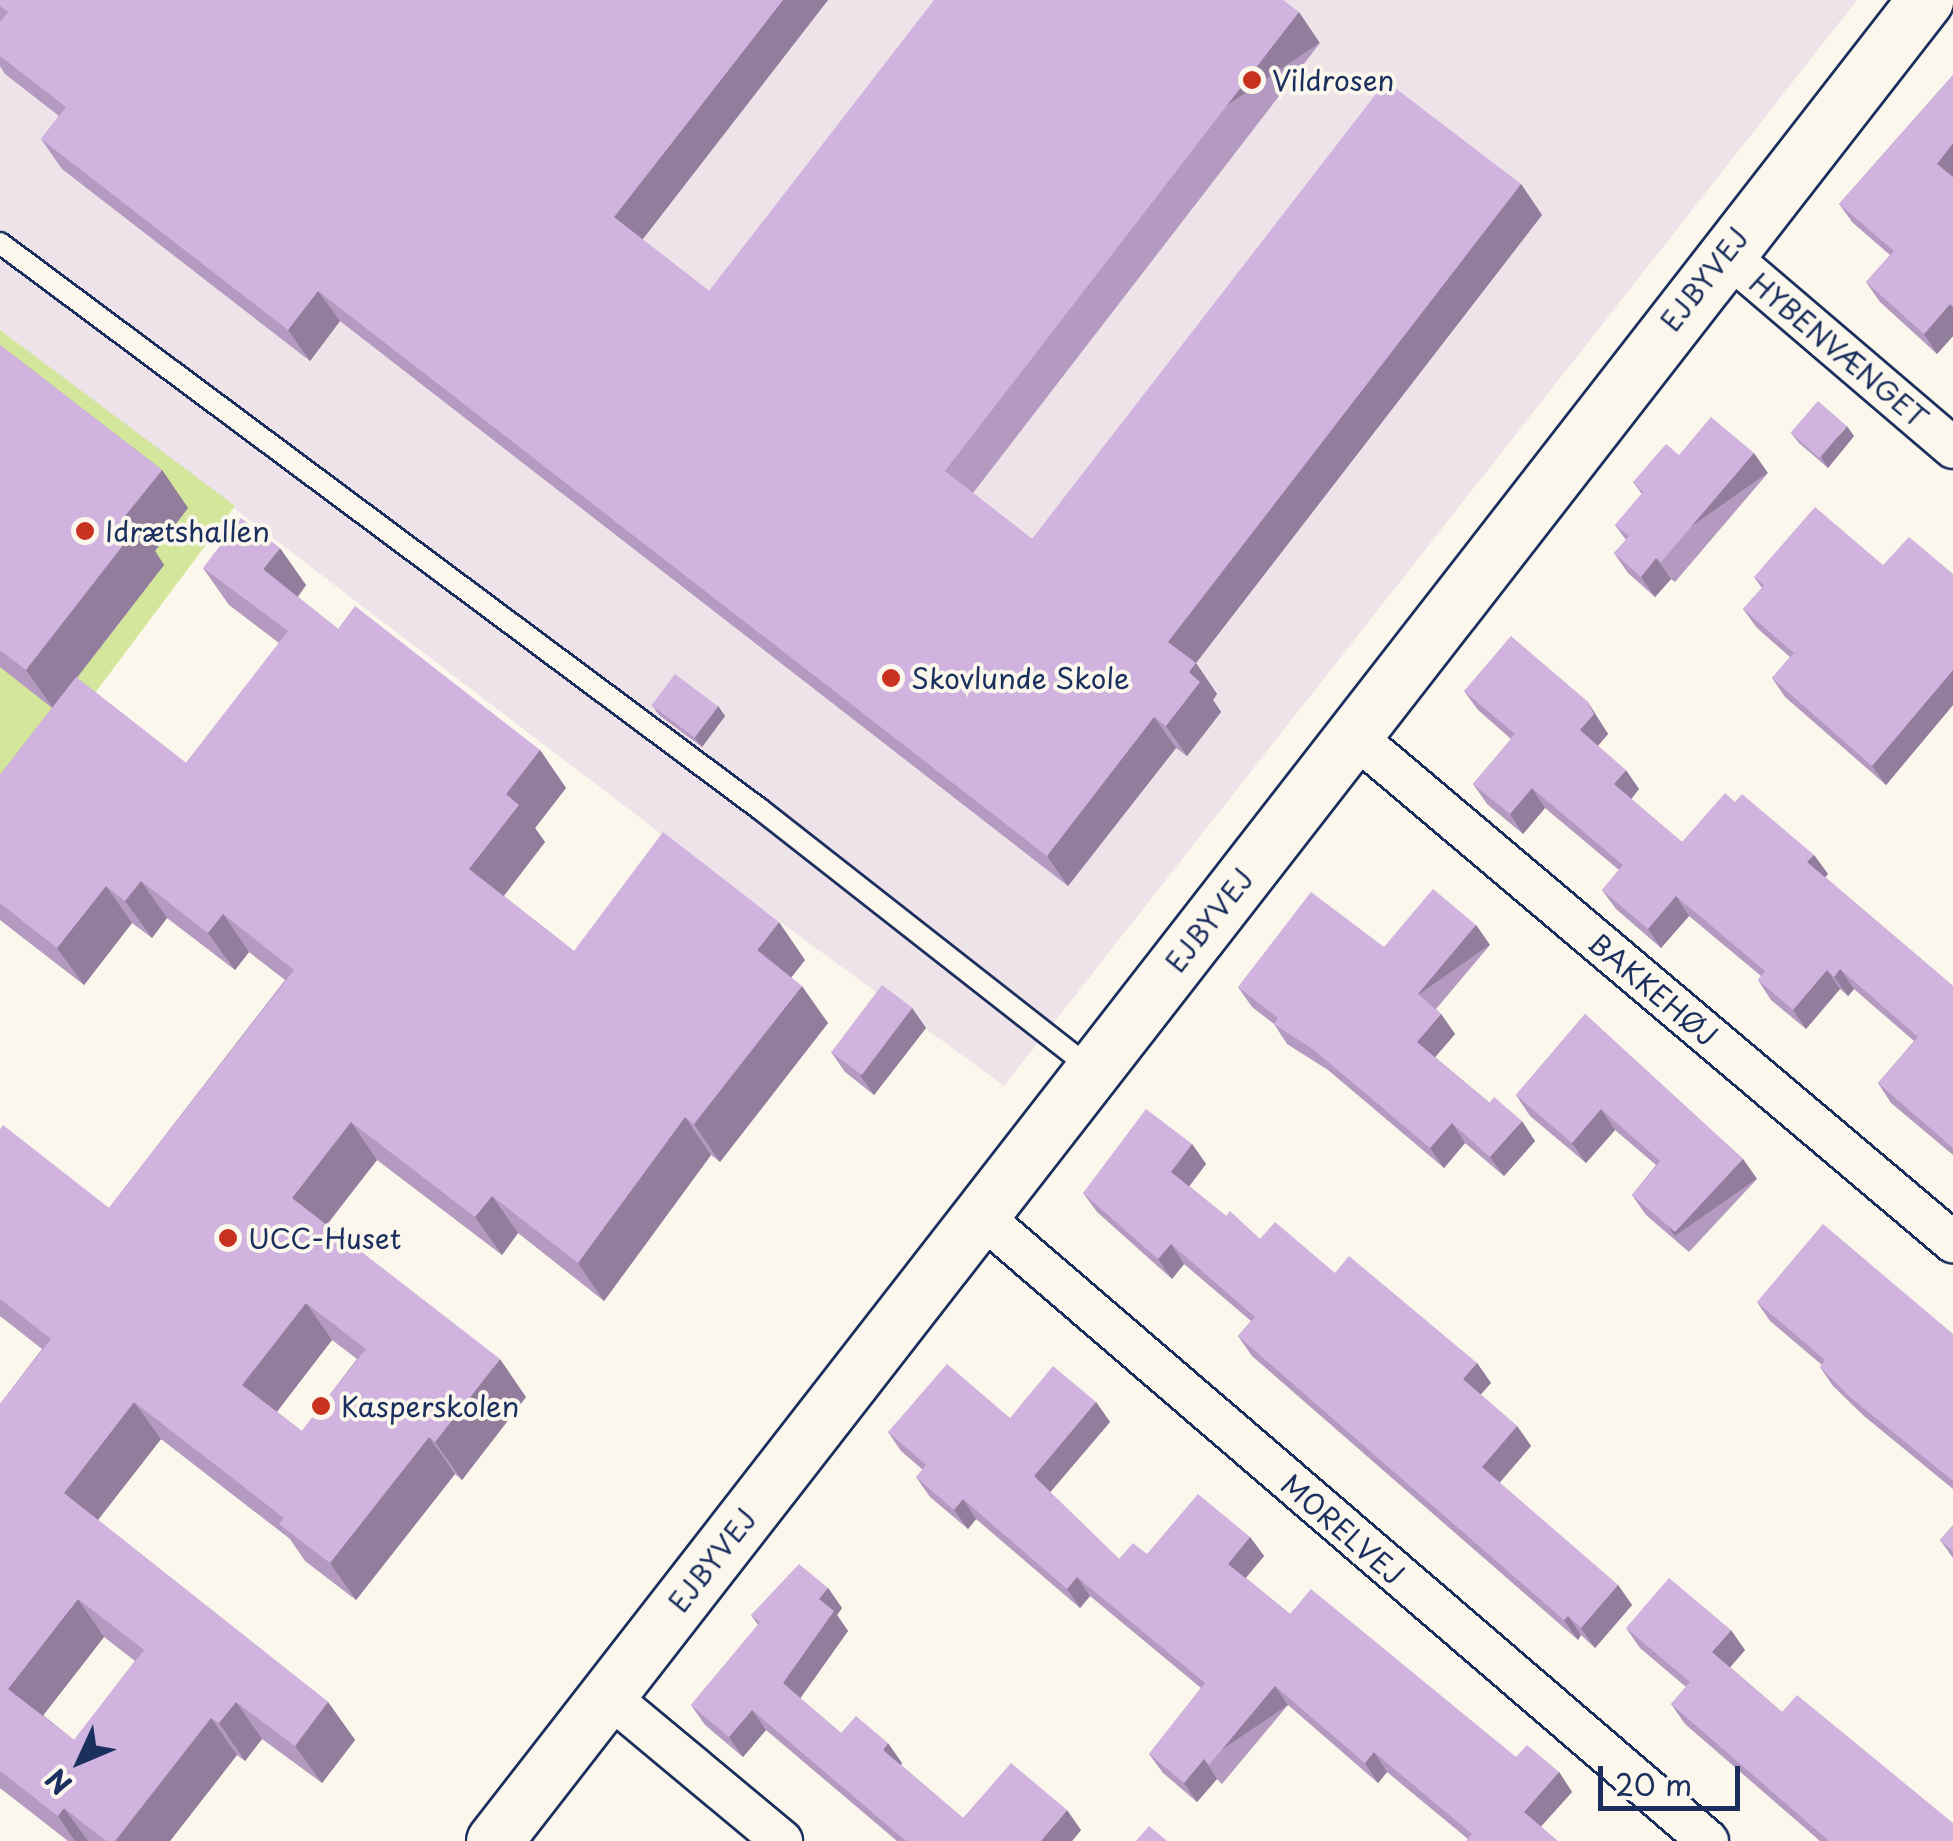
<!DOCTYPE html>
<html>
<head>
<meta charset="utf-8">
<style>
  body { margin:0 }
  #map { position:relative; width:1953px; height:1841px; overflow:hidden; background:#fbf7ec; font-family:"Playpen Sans",sans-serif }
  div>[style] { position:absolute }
  .built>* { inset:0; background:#eee3e8 }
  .green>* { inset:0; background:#d4e69b }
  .roads { filter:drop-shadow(2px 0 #1b2f5e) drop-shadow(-2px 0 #1b2f5e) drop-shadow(0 2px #1b2f5e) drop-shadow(0 -2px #1b2f5e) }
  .lane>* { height:20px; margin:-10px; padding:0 10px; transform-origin:10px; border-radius:10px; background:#fbf7ec }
  .street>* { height:40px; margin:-20px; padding:0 20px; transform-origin:20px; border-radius:20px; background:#fbf7ec }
  .secondary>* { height:55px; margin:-27.5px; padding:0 27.5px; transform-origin:27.5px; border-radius:27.5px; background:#fbf7ec }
  .wall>* { inset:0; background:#b49ac0 }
  .shaded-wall>* { inset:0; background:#927d9c; transform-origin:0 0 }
  .building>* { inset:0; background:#d1b3df; transform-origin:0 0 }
  .dots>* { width:28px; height:28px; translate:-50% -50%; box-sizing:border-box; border:5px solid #fbf7ec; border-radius:50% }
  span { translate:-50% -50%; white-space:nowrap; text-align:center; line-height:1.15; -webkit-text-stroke:8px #fbf7ec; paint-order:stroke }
  .poi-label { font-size:28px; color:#1b2f5e }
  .left { translate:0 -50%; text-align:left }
  .street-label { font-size:28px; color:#1b2f5e }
  .north { position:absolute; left:30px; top:1711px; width:100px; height:100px; -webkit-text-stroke:8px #fbf7ec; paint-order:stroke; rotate:226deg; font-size:28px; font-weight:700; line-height:40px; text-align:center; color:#1b2f5e }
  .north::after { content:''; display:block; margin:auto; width:35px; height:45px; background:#1b2f5e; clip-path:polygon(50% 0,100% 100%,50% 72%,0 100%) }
  .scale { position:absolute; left:1598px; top:1766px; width:142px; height:45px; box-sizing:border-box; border:5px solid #1b2f5e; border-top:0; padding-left:12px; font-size:30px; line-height:35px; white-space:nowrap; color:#1b2f5e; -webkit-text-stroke:8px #fbf7ec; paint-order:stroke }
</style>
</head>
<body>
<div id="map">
  <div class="built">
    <div style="clip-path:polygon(0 0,1857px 0,1004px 1086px,681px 849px,0 330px)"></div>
  </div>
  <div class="green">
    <div style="clip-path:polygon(0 330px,235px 506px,0 820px)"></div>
  </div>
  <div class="roads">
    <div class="lane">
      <div style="left:0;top:243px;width:948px;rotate:36.68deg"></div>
      <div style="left:760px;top:809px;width:420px;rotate:38.1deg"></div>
    </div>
    <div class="street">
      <div style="left:1725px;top:253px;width:300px;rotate:40.5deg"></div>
      <div style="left:1353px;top:735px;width:786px;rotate:40.2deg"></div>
      <div style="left:980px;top:1215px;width:960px;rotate:40.69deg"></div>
      <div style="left:607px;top:1695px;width:228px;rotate:39.8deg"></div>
    </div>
    <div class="secondary">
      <div style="left:494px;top:1841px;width:2332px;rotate:-52.14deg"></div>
    </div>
  </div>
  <div class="wall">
    <div style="clip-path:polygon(0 0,828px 0,642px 239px,709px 291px,1320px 43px,973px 493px,1032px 539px,1521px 184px,1542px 215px,1196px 663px,1217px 694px,1213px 700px,1221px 712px,1187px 756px,1176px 748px,1068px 886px,340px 321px,310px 361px,62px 169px,41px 139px,59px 116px,5px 74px,0 66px)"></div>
    <div style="clip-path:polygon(1953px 75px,1953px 336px,1937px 354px,1880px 302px,1866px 282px,1890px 255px,1853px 223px,1839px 204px)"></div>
    <div style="clip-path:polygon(evenodd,0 345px,162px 470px,188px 508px,155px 551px,164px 565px,77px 678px,186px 763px,279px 643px,229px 605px,203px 568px,306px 585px,298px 597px,338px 629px,540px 750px,566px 788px,535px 828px,545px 842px,504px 896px,574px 951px,805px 960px,791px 977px,828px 1023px,720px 1162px,711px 1155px,604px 1301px,518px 1233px,502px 1255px,377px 1160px,327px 1225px,526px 1397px,462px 1480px,455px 1474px,356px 1600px,305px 1561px,290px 1539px,161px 1439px,98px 1520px,328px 1702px,355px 1740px,322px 1783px,262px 1739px,245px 1761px,237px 1755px,170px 1841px,68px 1841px,0 1788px,0 1404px,42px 1349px,0 1316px,0 1129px,109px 1208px,285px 980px,249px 952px,235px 970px,167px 918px,152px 938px,132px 923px,84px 985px,0 920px,0 775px,52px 708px,0 667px,0 345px,332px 1340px,357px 1359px,302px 1431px,277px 1412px,332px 1340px,0 345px,104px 1637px,135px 1661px,74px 1740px,43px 1715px,104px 1637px)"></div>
    <div style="clip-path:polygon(1791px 433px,1854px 436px,1828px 468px,1799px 443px)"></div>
    <div style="clip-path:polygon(1679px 455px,1768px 473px,1675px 582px,1671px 579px,1655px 597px,1628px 573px,1614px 553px,1626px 540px,1615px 525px,1642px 494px,1633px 482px)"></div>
    <div style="clip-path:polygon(1883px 565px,1953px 574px,1953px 705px,1886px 785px,1785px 697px,1772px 678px,1790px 657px,1757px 628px,1743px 609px,1762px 588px,1754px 577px)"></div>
    <div style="clip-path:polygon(1464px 691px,1587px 701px,1608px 734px,1598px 746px,1639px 789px,1631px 799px,1682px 842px,1735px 802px,1814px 855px,1828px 874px,1825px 877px,1953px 986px,1953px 1155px,1891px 1103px,1878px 1083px,1914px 1041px,1854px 989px,1848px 996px,1840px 989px,1806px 1029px,1771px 1000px,1758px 980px,1761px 976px,1689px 916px,1661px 948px,1616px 909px,1602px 890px,1619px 870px,1545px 808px,1523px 834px,1487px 804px,1473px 784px,1511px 739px,1478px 710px)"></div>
    <div style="clip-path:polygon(652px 705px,718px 706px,725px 716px,702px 747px,659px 715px)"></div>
    <div style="clip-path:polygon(1476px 925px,1490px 945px,1436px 1009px,1441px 1014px,1455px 1034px,1435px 1057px,1535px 1141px,1504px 1176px,1465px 1143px,1444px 1168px,1328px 1070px,1287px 1044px,1274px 1024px,1252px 1007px,1238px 987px,1384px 947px)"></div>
    <div style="clip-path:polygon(912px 1008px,926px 1028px,874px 1095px,845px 1072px,831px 1052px)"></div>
    <div style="clip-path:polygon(1585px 1014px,1743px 1159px,1757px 1179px,1689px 1252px,1646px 1215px,1632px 1195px,1656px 1165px,1615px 1130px,1586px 1163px,1530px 1116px,1516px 1095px)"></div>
    <div style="clip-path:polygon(1192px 1144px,1206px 1164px,1189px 1186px,1226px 1216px,1260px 1239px,1335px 1273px,1477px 1363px,1491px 1383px,1480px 1394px,1517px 1426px,1531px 1446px,1499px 1483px,1618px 1585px,1632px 1605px,1595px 1648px,1581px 1635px,1578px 1640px,1252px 1356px,1238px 1336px,1251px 1321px,1184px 1264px,1172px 1279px,1097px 1212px,1083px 1193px)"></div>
    <div style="clip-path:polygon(1757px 1302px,1953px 1334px,1953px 1489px,1864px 1416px,1833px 1386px,1820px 1367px,1822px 1365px,1770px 1321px)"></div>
    <div style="clip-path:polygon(1096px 1402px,1110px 1422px,1050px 1492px,1119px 1559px,1250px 1537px,1264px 1556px,1246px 1578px,1290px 1614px,1516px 1757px,1559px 1772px,1572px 1792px,1541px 1826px,1468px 1839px,1387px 1772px,1378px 1783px,1288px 1705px,1222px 1784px,1217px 1779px,1197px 1802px,1163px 1773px,1149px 1754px,1201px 1688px,1090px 1596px,1080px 1608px,976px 1519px,968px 1529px,930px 1497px,916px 1477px,923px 1470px,901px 1451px,888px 1432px,1010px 1418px)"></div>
    <div style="clip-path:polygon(1953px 1525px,1953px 1558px,1940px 1540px)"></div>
    <div style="clip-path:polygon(828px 1588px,842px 1608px,837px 1615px,848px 1631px,800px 1698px,841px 1733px,902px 1763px,901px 1765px,963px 1818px,1081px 1830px,1072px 1841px,897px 1841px,766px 1730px,743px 1757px,705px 1725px,691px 1705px,758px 1625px,751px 1615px)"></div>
    <div style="clip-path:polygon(1626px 1628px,1745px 1650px,1730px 1667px,1782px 1712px,1953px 1841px,1820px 1841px,1685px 1724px,1671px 1704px,1686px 1687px,1640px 1648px)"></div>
  </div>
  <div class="shaded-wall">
    <div style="clip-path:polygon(783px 0,828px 0,636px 248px,614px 217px)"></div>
    <div style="left:1299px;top:12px;width:37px;height:580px;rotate:56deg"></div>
    <div style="clip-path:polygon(1953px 143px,1953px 180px,1937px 164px)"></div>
    <div style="clip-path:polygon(1521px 184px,1542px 215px,1196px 663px,1217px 694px,1213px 700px,1221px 712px,1187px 756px,1166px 726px,1168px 642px)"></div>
    <div style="clip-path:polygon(318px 291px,340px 321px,310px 361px,288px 330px)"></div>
    <div style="clip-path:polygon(1950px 304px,1953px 308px,1953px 336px,1937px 354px,1924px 334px)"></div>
    <div style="clip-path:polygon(1847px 426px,1854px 436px,1828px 468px,1821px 457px)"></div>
    <div style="left:1754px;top:453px;width:24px;height:143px;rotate:55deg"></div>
    <div style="clip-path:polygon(162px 470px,188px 508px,155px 551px,164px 565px,53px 708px,26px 670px,125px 516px)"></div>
    <div style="clip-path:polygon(280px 548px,306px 585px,290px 607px,263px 569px)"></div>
    <div style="clip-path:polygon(1656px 558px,1671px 579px,1655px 597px,1641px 577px)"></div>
    <div style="clip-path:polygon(1953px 670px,1953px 705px,1886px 785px,1872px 766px)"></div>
    <div style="clip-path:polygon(1587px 701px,1608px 734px,1594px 750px,1580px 730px)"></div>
    <div style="clip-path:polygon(718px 706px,725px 716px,702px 747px,694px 737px)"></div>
    <div style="clip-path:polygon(1154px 717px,1176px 748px,1068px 886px,1047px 856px)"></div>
    <div style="clip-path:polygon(540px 750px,566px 788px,535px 828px,545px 842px,495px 907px,469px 869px,506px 794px)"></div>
    <div style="clip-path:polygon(1626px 770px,1639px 789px,1628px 803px,1614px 784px)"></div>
    <div style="clip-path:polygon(1532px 788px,1545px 808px,1523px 834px,1510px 814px)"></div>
    <div style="clip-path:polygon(1814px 855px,1828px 874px,1821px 882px,1807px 862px)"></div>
    <div style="clip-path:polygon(141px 881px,167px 918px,152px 938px,125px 901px)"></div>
    <div style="clip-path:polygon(106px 886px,132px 923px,84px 985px,57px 948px)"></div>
    <div style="clip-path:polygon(1676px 896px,1689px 916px,1661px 948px,1648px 929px)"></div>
    <div style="clip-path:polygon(223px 914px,249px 952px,235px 970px,208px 933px)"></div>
    <div style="clip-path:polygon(779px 922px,805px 960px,783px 988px,757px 950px)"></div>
    <div style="left:1476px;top:925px;width:24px;height:90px;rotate:55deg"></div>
    <div style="clip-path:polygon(1840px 969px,1854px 989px,1848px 996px,1834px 977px)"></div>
    <div style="clip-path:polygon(1827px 970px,1840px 989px,1806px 1029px,1793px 1010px)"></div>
    <div style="clip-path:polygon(802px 986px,828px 1023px,720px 1162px,694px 1124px)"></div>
    <div style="clip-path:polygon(912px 1008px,926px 1028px,874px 1095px,860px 1075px)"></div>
    <div style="clip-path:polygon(1441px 1014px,1455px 1034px,1431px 1062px,1417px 1042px)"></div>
    <div style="clip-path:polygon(1601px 1109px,1615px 1130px,1586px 1163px,1572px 1143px)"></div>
    <div style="clip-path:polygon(685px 1117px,711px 1155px,604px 1301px,578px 1263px)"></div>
    <div style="clip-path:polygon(1522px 1121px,1535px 1141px,1504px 1176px,1490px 1157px)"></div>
    <div style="clip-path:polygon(351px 1122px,377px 1160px,318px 1235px,292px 1198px)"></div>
    <div style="clip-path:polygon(1452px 1123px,1465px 1143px,1444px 1168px,1430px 1148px)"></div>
    <div style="clip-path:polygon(1192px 1144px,1206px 1164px,1185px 1192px,1171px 1172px)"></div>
    <div style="left:1743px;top:1159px;width:24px;height:100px;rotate:55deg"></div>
    <div style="clip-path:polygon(492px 1196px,518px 1233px,502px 1255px,475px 1217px)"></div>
    <div style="clip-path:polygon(1171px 1244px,1184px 1264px,1172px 1279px,1158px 1259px)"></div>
    <div style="clip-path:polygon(306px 1303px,332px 1340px,268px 1423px,242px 1385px)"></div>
    <div style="clip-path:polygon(500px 1359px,526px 1397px,462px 1480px,435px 1442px)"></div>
    <div style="clip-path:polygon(1477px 1363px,1491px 1383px,1477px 1399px,1463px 1379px)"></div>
    <div style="clip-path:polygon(134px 1402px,161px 1439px,90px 1530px,64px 1493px)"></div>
    <div style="clip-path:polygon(1096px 1402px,1110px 1422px,1047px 1496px,1034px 1476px)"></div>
    <div style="clip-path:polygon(1517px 1426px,1531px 1446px,1496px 1487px,1482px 1467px)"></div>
    <div style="clip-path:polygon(429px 1437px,455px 1474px,356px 1600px,330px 1563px)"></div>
    <div style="clip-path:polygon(963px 1499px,976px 1519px,968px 1529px,954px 1510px)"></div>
    <div style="clip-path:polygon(1250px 1537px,1264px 1556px,1241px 1583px,1228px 1564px)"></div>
    <div style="clip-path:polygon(1077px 1577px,1090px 1596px,1080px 1608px,1067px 1589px)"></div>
    <div style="clip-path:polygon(1618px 1585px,1632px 1605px,1595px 1648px,1581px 1628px)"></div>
    <div style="clip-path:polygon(828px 1588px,842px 1608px,837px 1615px,848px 1631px,797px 1703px,783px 1683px,819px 1599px)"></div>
    <div style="clip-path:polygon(78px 1599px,104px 1637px,35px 1726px,8px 1689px)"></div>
    <div style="clip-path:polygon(1568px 1616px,1581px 1635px,1578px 1640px,1564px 1620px)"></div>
    <div style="clip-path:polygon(1731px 1630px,1745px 1650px,1726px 1672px,1712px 1652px)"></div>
    <div style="left:1275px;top:1686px;width:23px;height:103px;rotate:56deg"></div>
    <div style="clip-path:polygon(236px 1702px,262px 1739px,245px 1761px,219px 1723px)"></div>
    <div style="clip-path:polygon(328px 1702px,355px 1740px,322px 1783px,295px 1746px)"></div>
    <div style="clip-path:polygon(752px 1710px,766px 1730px,743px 1757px,729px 1737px)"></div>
    <div style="clip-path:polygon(211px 1718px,237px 1755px,170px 1841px,115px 1841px)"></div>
    <div style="clip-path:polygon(888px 1743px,902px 1763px,897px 1770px,883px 1750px)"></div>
    <div style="clip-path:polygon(1374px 1752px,1387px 1772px,1378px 1783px,1365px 1763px)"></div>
    <div style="clip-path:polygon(1204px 1759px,1217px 1779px,1197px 1802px,1184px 1783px)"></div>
    <div style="clip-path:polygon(1559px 1772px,1572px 1792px,1537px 1831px,1524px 1812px)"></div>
    <div style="clip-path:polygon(64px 1808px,88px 1841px,75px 1841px,58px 1816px)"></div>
    <div style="clip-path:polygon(1067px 1810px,1081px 1830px,1072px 1841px,1041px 1841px)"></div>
  </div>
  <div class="building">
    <div style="clip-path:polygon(0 0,783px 0,614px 217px,709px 291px,934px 0,1283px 0,1299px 12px,945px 471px,1032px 539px,1386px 81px,1521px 184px,1168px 642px,1196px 663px,1189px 672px,1200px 682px,1166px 726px,1154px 717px,1047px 856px,318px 291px,288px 330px,41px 139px,66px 107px,0 56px,0 22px,8px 12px,0 6px)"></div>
    <div style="clip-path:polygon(1953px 75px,1953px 143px,1937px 164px,1953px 177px,1953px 306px,1950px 304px,1924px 334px,1866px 282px,1894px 251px,1839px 204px)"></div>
    <div style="clip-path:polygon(0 345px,162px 470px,125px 516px,138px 526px,26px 670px,0 650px)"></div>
    <div style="left:1818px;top:401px;width:38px;height:42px;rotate:41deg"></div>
    <div style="clip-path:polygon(1711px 417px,1754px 453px,1661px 562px,1656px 558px,1641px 577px,1614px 553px,1629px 536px,1615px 525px,1643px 492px,1633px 482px,1666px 444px,1679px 455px)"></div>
    <div style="clip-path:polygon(1815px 507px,1883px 565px,1909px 537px,1953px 574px,1953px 670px,1872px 766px,1772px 678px,1794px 653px,1743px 609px,1764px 585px,1754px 577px)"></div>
    <div style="clip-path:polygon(evenodd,241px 518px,280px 548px,263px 569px,338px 629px,355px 606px,540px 750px,506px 794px,519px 805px,469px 869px,574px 951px,663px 832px,779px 922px,757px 950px,802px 986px,694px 1124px,685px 1117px,578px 1263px,492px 1196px,475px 1217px,351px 1122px,292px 1198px,500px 1359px,435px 1442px,429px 1437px,330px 1563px,279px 1524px,284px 1518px,134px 1402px,64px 1493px,328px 1702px,295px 1746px,236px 1702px,219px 1723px,211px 1718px,115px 1841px,106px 1841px,64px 1808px,58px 1816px,0 1771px,0 1404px,51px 1339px,0 1299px,0 1129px,3px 1125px,109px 1208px,294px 970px,223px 914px,208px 933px,141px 881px,125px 901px,106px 886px,57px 948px,0 903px,0 775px,76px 677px,186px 763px,288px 631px,203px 568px,241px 518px,306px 1303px,366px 1349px,302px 1431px,242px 1385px,306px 1303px,241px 518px,78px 1599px,144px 1650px,74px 1740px,8px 1689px,78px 1599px)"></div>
    <div style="clip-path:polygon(1511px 636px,1587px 701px,1594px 714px,1580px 730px,1626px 770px,1614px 784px,1682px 842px,1725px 793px,1735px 802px,1742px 794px,1814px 855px,1807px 862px,1953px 986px,1953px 1148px,1878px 1083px,1918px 1037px,1840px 969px,1834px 977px,1827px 970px,1793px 1010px,1758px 980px,1765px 971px,1676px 896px,1648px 929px,1602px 890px,1623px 865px,1532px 788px,1510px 814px,1473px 784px,1515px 734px,1464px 691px)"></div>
    <div style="left:675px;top:674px;width:54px;height:39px;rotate:37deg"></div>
    <div style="clip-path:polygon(1433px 889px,1476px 925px,1418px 994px,1441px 1014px,1417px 1042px,1489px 1103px,1494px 1097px,1522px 1121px,1490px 1157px,1452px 1123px,1430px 1148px,1314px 1050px,1274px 1024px,1278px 1018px,1238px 987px,1311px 892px,1384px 947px)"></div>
    <div style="left:882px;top:985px;width:38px;height:84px;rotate:37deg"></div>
    <div style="clip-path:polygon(1585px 1014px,1743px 1159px,1675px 1232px,1632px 1195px,1660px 1161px,1601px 1109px,1572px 1143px,1516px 1095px)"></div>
    <div style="clip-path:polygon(1146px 1109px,1192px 1144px,1171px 1172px,1226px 1216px,1230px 1211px,1260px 1239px,1275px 1222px,1335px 1273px,1349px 1256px,1477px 1363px,1463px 1379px,1517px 1426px,1482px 1467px,1618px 1585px,1581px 1628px,1568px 1616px,1564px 1620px,1238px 1336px,1255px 1317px,1171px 1244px,1158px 1259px,1083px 1193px)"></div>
    <div style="clip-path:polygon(1823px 1224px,1953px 1334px,1953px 1481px,1850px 1397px,1820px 1367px,1825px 1360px,1757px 1302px)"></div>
    <div style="clip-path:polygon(947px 1364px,1010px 1418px,1053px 1366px,1096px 1402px,1034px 1476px,1119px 1559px,1133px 1543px,1147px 1554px,1198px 1494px,1250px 1537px,1228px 1564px,1290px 1614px,1311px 1589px,1516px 1757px,1527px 1745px,1559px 1772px,1524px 1812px,1558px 1841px,1466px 1841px,1472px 1834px,1374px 1752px,1365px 1763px,1275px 1686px,1209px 1765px,1204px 1759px,1184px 1783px,1149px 1754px,1205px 1683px,1077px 1577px,1067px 1589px,963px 1499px,954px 1510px,916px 1477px,926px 1465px,888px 1432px)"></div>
    <div style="clip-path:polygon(1953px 1525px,1953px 1551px,1940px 1540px)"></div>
    <div style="clip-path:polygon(799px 1564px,828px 1588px,819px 1599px,834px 1611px,783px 1683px,841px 1733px,856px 1716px,888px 1743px,883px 1750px,963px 1818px,1011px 1763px,1067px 1810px,1041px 1841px,906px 1841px,752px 1710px,729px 1737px,691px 1705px,760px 1622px,751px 1615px)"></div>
    <div style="clip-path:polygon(1669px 1578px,1731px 1630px,1712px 1652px,1782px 1712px,1797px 1695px,1953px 1823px,1953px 1841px,1829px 1841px,1671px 1704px,1690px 1682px,1626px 1628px)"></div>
    <div style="clip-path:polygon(1149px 1826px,1167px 1841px,1136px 1841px)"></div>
  </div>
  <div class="dots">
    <div style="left:1252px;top:80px;background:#c8321e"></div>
    <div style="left:85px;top:531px;background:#c8321e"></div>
    <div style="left:891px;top:678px;background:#c8321e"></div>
    <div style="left:228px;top:1238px;background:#c8321e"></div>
    <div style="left:321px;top:1406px;background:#c8321e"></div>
  </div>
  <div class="poi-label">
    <span class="left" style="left:1272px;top:80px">Vildrosen</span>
    <span class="left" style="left:105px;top:531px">Idrætshallen</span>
    <span class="left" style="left:911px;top:678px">Skovlunde Skole</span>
    <span class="left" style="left:248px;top:1238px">UCC-Huset</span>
    <span class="left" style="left:341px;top:1406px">Kasperskolen</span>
  </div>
  <div class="street-label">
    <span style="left:1704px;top:279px;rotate:-52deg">EJBYVEJ</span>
    <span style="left:1839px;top:350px;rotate:40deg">HYBENVÆNGET</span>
    <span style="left:1209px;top:920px;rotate:-52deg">EJBYVEJ</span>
    <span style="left:1653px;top:989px;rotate:40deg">BAKKEHØJ</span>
    <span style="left:1343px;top:1529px;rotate:41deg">MORELVEJ</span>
    <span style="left:712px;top:1560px;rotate:-52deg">EJBYVEJ</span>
  </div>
  <div class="north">N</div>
  <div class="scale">20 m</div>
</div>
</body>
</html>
